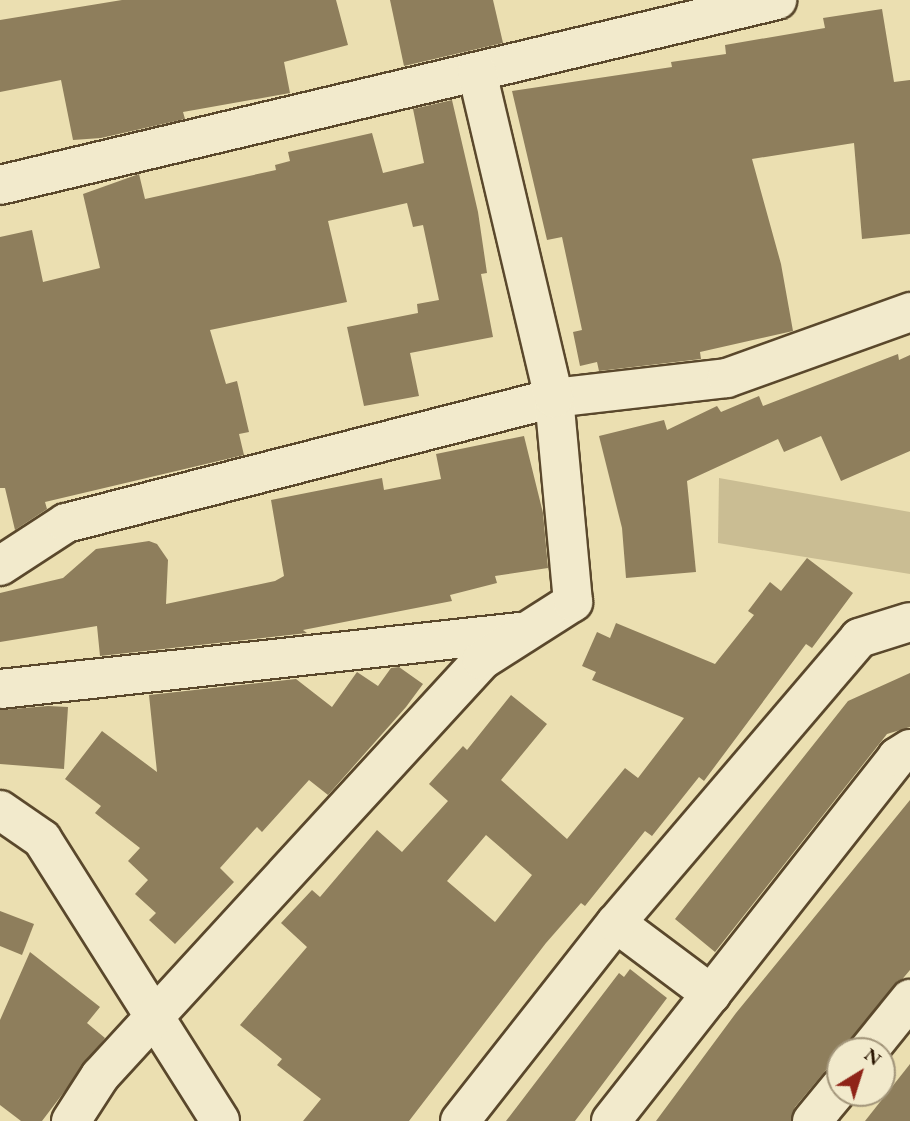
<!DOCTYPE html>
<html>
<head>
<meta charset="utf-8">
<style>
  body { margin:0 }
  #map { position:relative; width:910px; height:1121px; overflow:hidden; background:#ebdfb1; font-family:"EB Garamond",serif }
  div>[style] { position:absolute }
  .green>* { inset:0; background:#cabd93 }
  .building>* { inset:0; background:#8e7e5c }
  .roads { filter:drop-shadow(2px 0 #5a482c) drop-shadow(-2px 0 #5a482c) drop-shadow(0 2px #5a482c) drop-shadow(0 -2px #5a482c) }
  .minor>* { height:38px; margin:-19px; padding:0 19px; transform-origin:19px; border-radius:19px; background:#f2eacc }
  span { translate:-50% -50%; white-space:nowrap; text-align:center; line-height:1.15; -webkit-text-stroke:6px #f2eacc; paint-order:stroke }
  .north { position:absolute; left:826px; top:1037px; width:70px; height:70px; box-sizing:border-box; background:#f2eacc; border:2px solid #a2957a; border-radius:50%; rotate:38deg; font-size:19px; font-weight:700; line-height:28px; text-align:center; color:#291500 }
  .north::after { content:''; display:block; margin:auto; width:24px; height:32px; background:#8f2418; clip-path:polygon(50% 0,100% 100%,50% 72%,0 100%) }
</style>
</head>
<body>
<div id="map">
  <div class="green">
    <div style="clip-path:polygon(719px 478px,910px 512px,910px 574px,718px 543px)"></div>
  </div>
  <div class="building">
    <div style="clip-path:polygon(122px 0,336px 0,348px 45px,284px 62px,290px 93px,183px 112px,185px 119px,101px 138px,73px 140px,61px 80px,0 92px,0 20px)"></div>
    <div style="clip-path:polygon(390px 0,493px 0,503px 43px,404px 66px)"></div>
    <div style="clip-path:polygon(882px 9px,894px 82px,910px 80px,910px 234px,862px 239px,854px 143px,752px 159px,781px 264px,793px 331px,700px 352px,701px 359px,599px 371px,597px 362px,580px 366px,573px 332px,582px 330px,562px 237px,547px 240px,512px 91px,672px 67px,671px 62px,726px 54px,725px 45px,825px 28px,823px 18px)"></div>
    <div style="clip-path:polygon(452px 100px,478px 212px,487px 273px,481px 274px,493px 337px,410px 353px,419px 396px,364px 406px,347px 327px,418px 313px,417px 304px,439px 300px,423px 225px,413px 227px,407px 203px,328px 221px,347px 302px,210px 330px,226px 384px,237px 381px,249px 432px,239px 434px,244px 455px,45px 502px,47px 509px,15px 530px,5px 488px,0 488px,0 237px,32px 230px,43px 282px,100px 268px,83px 194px,139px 174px,145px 199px,276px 170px,275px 165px,290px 161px,288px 152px,372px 133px,383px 173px,424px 163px,413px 109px)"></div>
    <div style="clip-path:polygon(898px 354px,899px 360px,910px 355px,910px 451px,841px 481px,821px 436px,784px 452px,778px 439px,687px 481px,696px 572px,626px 578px,622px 528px,599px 436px,664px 420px,667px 430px,717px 406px,721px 412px,759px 396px,763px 406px)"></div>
    <div style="clip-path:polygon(524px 436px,543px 513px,548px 568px,495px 576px,497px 583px,450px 595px,452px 601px,303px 630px,307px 633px,100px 656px,97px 626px,0 642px,0 593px,63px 578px,96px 549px,149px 541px,157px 544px,168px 560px,166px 604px,275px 581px,284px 576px,271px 500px,382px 478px,384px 490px,441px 479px,436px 454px)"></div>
    <div style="clip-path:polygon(evenodd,807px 558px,853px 593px,812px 648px,806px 644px,704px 781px,699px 777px,652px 836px,645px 831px,585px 906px,581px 903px,546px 943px,409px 1121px,303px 1121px,321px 1099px,277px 1065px,282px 1059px,240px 1025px,307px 947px,281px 923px,312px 890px,320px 897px,377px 830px,402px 852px,448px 801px,429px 784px,463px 746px,467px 750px,511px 695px,547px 724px,501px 780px,567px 839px,625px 768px,638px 778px,684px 718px,592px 680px,596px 672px,582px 666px,597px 632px,610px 638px,616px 623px,715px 664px,754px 615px,748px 611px,770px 582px,781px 591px,807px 558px,486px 835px,532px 875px,495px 922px,447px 881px,486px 835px)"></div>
    <div style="clip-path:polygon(399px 667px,423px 684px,406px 707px,328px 795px,309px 780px,262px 832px,257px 827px,220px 868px,234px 882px,175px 944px,149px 920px,156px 913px,135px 894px,148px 880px,128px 861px,140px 848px,95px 813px,101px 806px,65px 779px,102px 731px,157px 772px,149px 695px,296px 679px,332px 707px,357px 672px,378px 686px,391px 668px)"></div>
    <div style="clip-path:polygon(910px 673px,910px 727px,887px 734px,715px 952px,675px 919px,848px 701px)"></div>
    <div style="clip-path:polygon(48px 706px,68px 707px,64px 769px,0 764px,0 710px)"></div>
    <div style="clip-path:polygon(910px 800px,910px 970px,795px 1107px,791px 1121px,656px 1121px,736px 1013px)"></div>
    <div style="clip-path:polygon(0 911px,34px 924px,22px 955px,0 946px)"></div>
    <div style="clip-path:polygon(30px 952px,100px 1007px,87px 1023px,105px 1038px,42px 1121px,21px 1121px,0 1105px,0 1020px)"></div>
    <div style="clip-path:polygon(630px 969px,667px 998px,575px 1121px,506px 1121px,619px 973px,624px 977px)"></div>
    <div style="clip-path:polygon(910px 1064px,910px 1121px,865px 1121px)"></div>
  </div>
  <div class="roads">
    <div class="minor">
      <div style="left:0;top:185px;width:799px;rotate:-13.39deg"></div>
      <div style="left:0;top:566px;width:79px;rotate:-33.1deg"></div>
      <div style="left:66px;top:523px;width:504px;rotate:-14.37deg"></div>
      <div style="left:554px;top:398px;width:174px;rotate:-6.6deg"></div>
      <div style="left:727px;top:378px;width:195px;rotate:-19.8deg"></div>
      <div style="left:0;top:689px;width:523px;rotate:-6.26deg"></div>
      <div style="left:0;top:810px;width:51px;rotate:34.6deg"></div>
      <div style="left:42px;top:839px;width:333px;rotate:57.7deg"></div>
      <div style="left:616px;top:923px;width:119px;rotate:36.8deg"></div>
      <div style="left:868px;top:1051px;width:67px;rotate:-51.1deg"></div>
      <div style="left:71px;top:1121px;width:54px;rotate:-57.2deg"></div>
      <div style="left:100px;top:1076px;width:565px;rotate:-47.44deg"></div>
      <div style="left:482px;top:660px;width:108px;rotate:-32.5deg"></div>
      <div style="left:573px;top:602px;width:205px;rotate:-95.3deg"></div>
      <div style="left:554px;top:398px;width:335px;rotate:-103.3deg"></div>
      <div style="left:460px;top:1121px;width:252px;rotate:-51.8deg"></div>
      <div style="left:616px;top:923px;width:375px;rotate:-49.5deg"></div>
      <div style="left:859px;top:638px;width:53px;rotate:-17.4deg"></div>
      <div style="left:611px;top:1121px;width:463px;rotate:-51.8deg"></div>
      <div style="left:897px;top:757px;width:15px;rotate:-32deg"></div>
      <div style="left:812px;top:1121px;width:44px;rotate:-50.5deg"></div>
    </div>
  </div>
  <div class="north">N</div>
</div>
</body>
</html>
